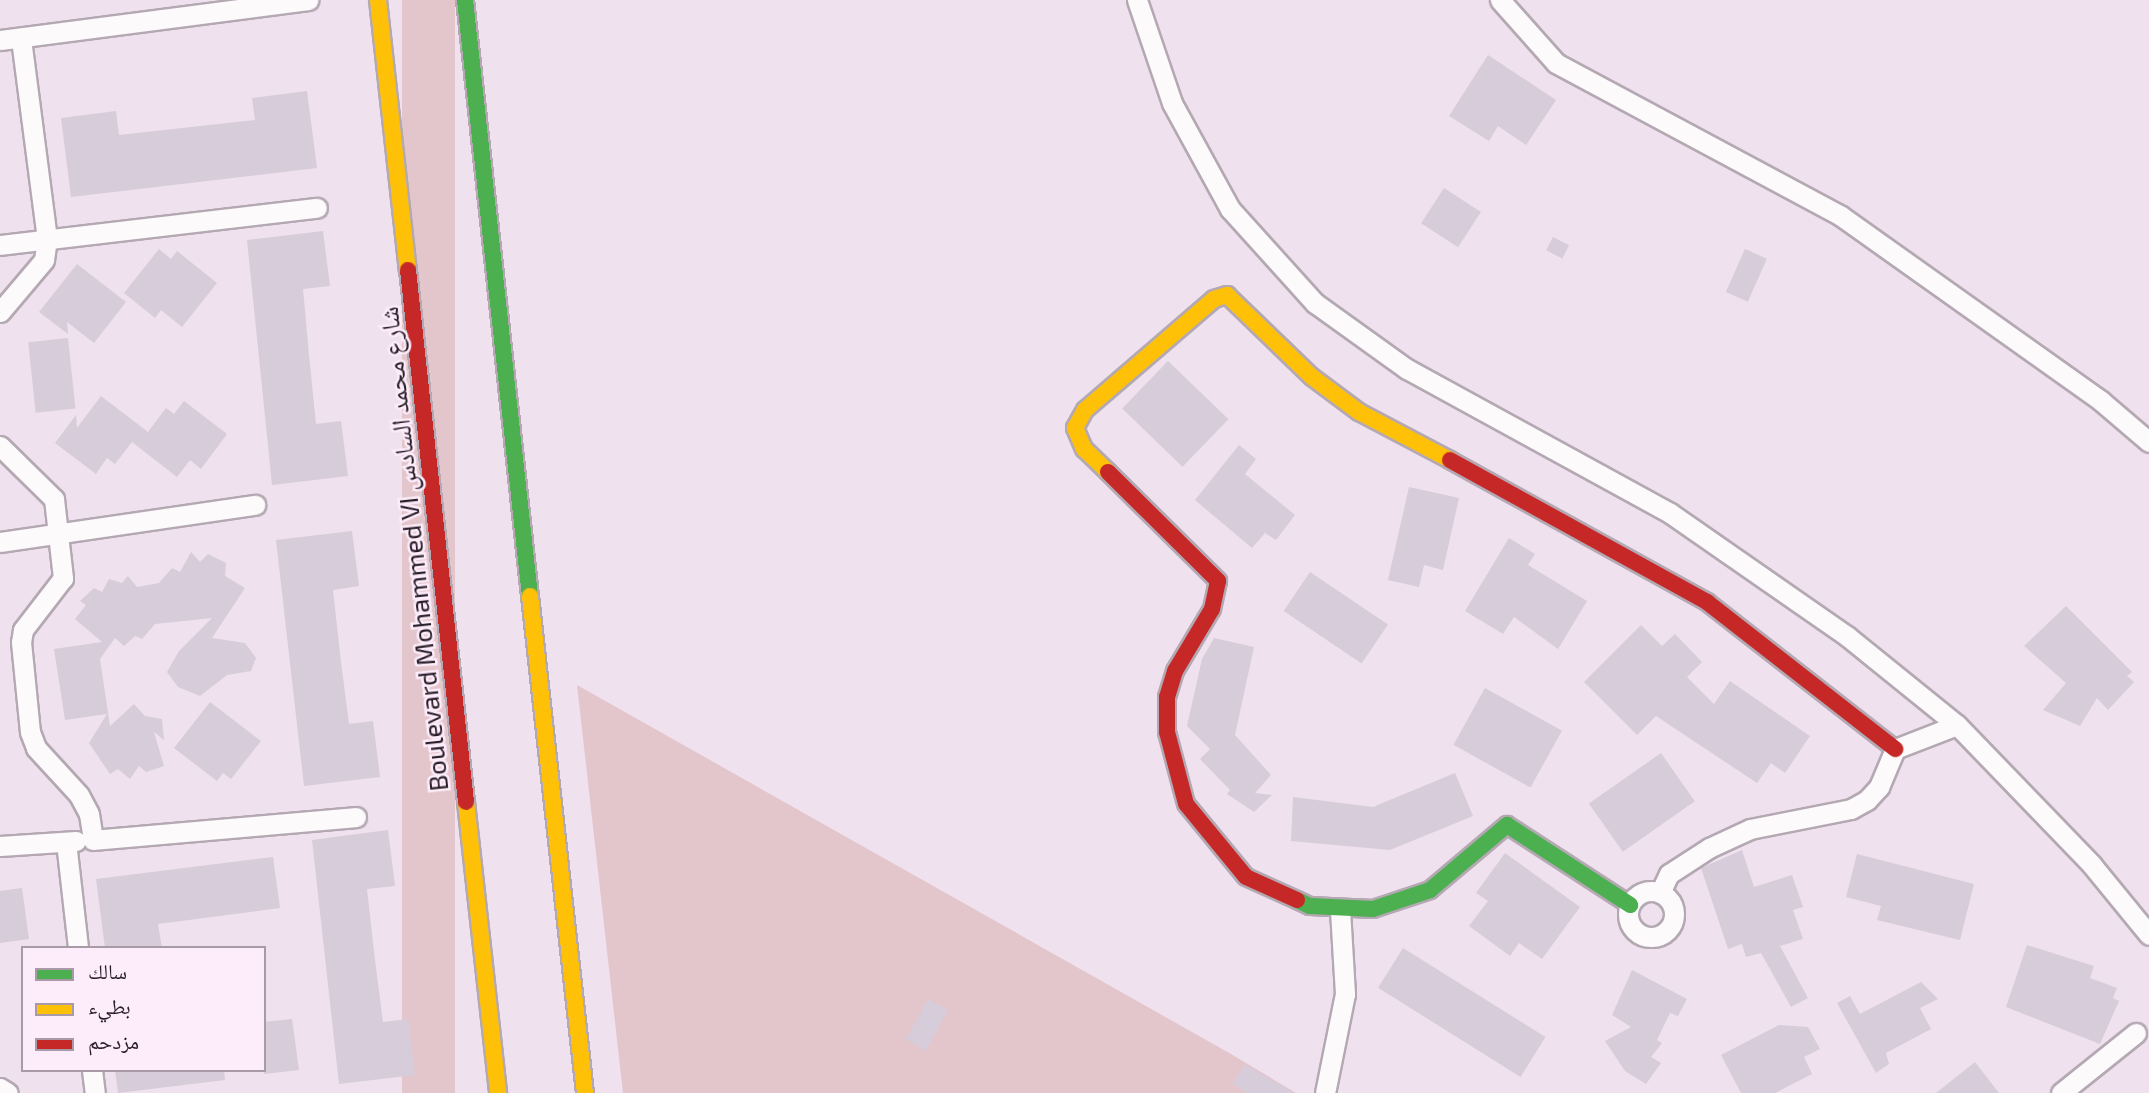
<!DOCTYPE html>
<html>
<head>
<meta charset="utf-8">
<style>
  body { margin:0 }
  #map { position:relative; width:2149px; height:1093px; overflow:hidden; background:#f0e1ee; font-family:"Exo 2","Noto Naskh Arabic",sans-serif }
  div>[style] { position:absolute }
  .green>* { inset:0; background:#e3c6cb; transform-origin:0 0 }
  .building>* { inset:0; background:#d6ccda; transform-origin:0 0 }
  .roads { filter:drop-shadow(2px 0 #b4a9b3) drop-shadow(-2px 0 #b4a9b3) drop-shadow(0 2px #b4a9b3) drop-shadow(0 -2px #b4a9b3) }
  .street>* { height:19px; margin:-9.5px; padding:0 9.5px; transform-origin:9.5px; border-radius:9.5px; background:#fdfafc }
  .street>.ring { margin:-9.5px; padding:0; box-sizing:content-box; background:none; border:19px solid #fdfafc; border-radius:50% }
  .fast>* { height:16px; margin:-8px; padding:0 8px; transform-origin:8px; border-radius:8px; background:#4caf50 }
  .slow>* { height:16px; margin:-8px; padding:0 8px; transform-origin:8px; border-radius:8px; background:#ffc107 }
  .jam>* { height:16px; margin:-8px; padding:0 8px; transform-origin:8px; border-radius:8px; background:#c62828 }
  span { translate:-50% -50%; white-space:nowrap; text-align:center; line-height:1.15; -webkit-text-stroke:5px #fdecfa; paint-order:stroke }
  .street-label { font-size:26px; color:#281e27 }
  .legend { position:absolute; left:21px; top:946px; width:245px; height:126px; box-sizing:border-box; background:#fdecfa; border:2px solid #a89aa6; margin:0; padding:9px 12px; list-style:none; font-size:21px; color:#281e27 }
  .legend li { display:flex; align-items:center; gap:14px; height:35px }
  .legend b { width:35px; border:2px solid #a89aa6 }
</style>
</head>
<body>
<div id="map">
  <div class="green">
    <div style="left:402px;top:0;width:53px;height:1099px"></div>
    <div style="clip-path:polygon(577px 685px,1231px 1054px,1296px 1093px,623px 1093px)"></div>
  </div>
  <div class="building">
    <div style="clip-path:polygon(1488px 55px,1556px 100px,1526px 145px,1498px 126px,1489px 141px,1449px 116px)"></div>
    <div style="clip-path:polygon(307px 91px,317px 168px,71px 197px,61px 118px,116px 111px,119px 135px,255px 120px,252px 98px)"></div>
    <div style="left:1444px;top:188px;width:44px;height:42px;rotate:33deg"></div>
    <div style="clip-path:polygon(323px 231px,330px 286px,303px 289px,309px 355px,316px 424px,341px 421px,348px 476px,272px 485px,247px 240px)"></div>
    <div style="left:1553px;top:237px;width:18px;height:15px;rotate:27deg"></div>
    <div style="clip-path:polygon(159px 249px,171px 259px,177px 251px,217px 283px,182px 327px,161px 310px,155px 318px,124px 293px)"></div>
    <div style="left:1745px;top:249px;width:24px;height:47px;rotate:24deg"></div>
    <div style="clip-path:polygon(77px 264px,126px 302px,94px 343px,67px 322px,68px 334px,39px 312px)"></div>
    <div style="left:68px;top:338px;width:71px;height:40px;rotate:84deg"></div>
    <div style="left:1168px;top:361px;width:84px;height:66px;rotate:44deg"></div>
    <div style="clip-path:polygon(101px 396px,148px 432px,166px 408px,174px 414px,184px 401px,227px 434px,201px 469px,190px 460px,177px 477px,132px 442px,115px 464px,107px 458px,96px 474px,55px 443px,76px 415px,77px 428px)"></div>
    <div style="clip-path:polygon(1239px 445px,1256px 459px,1245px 474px,1295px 515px,1276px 540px,1265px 533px,1252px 548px,1195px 500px)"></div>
    <div style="clip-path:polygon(1409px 487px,1459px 498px,1443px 570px,1424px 565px,1419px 587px,1388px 580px)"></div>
    <div style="clip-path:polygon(352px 531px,359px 586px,333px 590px,341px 662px,349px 724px,373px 721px,380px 777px,304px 786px,276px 540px)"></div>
    <div style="clip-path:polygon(1509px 538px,1535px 554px,1528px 565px,1587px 601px,1558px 649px,1514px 617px,1503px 634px,1465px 611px)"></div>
    <div style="clip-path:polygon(191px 552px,200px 562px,208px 554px,226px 563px,225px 576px,245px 588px,212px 638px,245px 643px,256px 658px,251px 671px,227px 675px,200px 696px,178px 687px,167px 672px,179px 651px,212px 618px,155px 624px,142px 639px,135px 636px,124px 646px,115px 638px,100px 659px,110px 726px,134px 704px,145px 716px,162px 719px,164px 740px,154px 732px,164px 766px,146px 772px,139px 766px,130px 779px,118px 769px,110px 774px,89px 743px,107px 714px,65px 720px,54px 649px,102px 642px,75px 619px,86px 605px,80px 601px,94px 588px,102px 592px,109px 579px,122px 583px,128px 576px,137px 587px,159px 583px,172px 568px,180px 572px)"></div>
    <div style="left:1310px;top:572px;width:94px;height:47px;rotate:34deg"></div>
    <div style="clip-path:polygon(2066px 606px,2132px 672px,2127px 676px,2134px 682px,2108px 710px,2097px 698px,2080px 726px,2043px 710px,2066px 683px,2024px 646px)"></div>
    <div style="clip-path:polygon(1641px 625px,1662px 646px,1675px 634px,1702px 662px,1687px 677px,1714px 704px,1730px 681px,1810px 736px,1785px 773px,1771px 763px,1757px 783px,1656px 716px,1637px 735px,1584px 682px)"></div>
    <div style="clip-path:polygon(1214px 638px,1254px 647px,1235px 735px,1271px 775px,1255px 793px,1272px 795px,1254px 812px,1227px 794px,1230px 790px,1200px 759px,1210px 749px,1187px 726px,1202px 659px)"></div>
    <div style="left:1485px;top:688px;width:88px;height:65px;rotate:29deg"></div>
    <div style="clip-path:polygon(210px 702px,261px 741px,231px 779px,223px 773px,217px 781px,174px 748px)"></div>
    <div style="left:1661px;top:753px;width:59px;height:88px;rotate:55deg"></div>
    <div style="clip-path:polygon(1455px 773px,1473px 816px,1390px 850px,1291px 841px,1293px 797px,1373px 807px)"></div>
    <div style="clip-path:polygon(388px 830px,395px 886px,367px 889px,375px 960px,383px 1022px,408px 1019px,415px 1075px,339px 1084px,312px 840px)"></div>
    <div style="clip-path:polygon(1742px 850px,1754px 887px,1792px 875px,1803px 907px,1793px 910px,1803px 939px,1780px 946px,1808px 998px,1791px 1007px,1761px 953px,1746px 957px,1742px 944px,1728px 949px,1701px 868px)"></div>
    <div style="clip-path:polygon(1505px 853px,1580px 907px,1542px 959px,1519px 943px,1510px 956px,1469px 926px,1488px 901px,1476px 893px)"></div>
    <div style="clip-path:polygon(1857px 854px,1974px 884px,1960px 940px,1877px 920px,1881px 906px,1846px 897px)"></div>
    <div style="clip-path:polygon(273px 857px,280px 908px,158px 924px,162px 948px,105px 948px,96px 879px)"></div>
    <div style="clip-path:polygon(22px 888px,29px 939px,0 943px,0 891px)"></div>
    <div style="clip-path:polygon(2027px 945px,2094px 966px,2090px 978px,2117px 988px,2113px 998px,2119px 1001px,2100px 1044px,2006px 1007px)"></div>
    <div style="left:1403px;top:948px;width:168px;height:47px;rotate:32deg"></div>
    <div style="clip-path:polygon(1632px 970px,1687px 999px,1678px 1016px,1670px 1013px,1657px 1040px,1662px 1043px,1651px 1057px,1661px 1063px,1646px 1084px,1625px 1071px,1605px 1041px,1631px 1027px,1612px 1015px)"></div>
    <div style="clip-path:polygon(1921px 982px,1938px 999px,1920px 1008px,1931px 1029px,1886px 1053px,1889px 1064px,1876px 1073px,1837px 1003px,1850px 996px,1860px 1014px)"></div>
    <div style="left:928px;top:999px;width:23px;height:46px;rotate:29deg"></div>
    <div style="clip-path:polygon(292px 1019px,299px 1070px,264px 1074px,264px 1022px)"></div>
    <div style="clip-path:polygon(1779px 1025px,1808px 1027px,1820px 1049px,1804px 1057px,1812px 1074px,1775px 1093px,1741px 1093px,1721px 1055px)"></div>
    <div style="clip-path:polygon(1975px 1062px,1999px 1093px,1936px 1093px)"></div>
    <div style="clip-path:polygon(1245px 1064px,1294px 1093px,1248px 1093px,1233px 1084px)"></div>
    <div style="clip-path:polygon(115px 1070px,224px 1070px,225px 1080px,118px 1093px)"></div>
  </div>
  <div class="roads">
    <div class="street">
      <div style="left:1137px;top:0;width:109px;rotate:71.2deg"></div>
      <div style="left:1172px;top:103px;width:121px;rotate:61.3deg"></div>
      <div style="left:1230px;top:209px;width:127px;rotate:47.9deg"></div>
      <div style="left:1315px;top:303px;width:113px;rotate:35.7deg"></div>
      <div style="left:1407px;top:369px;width:300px;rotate:28.7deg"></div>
      <div style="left:1670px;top:513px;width:216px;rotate:34.8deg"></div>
      <div style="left:1847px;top:636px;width:141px;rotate:39deg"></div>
      <div style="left:1957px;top:725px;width:194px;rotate:46deg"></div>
      <div style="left:2092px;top:865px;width:90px;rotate:50.8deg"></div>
      <div style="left:1500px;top:0;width:84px;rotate:48.4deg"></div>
      <div style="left:1556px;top:63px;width:323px;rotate:28.2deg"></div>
      <div style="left:1841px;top:216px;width:319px;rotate:35.4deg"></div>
      <div style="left:2101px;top:401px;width:63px;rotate:40.5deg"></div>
      <div style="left:0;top:40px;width:311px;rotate:-7.4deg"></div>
      <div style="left:0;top:245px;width:319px;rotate:-6.7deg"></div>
      <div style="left:0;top:312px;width:68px;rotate:-49.8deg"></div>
      <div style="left:44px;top:260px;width:21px;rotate:-82deg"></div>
      <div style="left:47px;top:239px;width:203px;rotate:-97.4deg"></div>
      <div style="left:0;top:446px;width:76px;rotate:44.5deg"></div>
      <div style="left:54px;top:499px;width:80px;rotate:83.5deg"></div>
      <div style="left:63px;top:578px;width:66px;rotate:127.6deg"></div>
      <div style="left:23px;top:630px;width:12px;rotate:99deg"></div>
      <div style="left:21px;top:642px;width:90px;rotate:84.3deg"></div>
      <div style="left:30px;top:732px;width:17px;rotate:69deg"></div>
      <div style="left:36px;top:748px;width:64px;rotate:47.5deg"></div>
      <div style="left:79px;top:795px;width:21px;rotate:62deg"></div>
      <div style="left:89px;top:814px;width:26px;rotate:81deg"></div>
      <div style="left:93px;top:840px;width:264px;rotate:-5deg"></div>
      <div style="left:0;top:542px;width:258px;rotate:-8.3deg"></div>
      <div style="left:66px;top:842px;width:107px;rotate:83.5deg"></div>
      <div style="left:0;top:846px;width:76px;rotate:-3.8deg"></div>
      <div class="ring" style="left:1628px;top:891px;width:27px;height:27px"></div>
      <div style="left:1660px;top:893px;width:21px;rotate:-65deg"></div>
      <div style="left:1669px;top:874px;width:48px;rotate:-33deg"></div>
      <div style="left:1709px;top:848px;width:45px;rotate:-24.9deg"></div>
      <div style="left:1750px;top:829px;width:103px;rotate:-11.2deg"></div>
      <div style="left:1851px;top:809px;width:18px;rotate:-29deg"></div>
      <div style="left:1867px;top:800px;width:18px;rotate:-47deg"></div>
      <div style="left:1879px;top:787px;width:41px;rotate:-67.2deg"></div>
      <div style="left:1895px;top:749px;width:66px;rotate:-21.2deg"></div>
      <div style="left:92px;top:1070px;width:23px;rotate:83deg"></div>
      <div style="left:0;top:1088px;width:9px;rotate:32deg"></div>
      <div style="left:1325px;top:1093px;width:101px;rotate:-78.6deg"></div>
      <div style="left:1345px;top:994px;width:83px;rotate:-93.4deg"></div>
      <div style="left:2061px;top:1093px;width:96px;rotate:-38.7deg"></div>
    </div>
    <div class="fast">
      <div style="left:465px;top:0;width:600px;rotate:83.78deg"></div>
      <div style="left:1297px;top:900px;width:14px;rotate:25deg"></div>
      <div style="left:1310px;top:906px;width:63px;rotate:2.7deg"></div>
      <div style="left:1373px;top:909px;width:60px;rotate:-18.4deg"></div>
      <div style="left:1430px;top:890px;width:101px;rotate:-40.2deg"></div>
      <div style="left:1507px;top:825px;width:147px;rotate:33deg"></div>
    </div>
    <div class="slow">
      <div style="left:378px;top:0;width:272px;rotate:83.7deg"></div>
      <div style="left:1108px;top:472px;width:33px;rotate:-136deg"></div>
      <div style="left:1084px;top:449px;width:23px;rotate:-113deg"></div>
      <div style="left:1075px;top:428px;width:21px;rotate:-61deg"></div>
      <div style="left:1085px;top:410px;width:170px;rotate:-40.7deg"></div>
      <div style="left:1214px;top:299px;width:14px;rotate:-17deg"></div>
      <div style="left:1227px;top:295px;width:118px;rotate:44deg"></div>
      <div style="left:1312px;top:377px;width:59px;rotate:36.7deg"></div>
      <div style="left:1359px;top:412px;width:103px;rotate:27.8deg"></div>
      <div style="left:530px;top:596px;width:500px;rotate:83.69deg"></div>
      <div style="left:466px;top:802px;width:293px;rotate:83.7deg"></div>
    </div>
    <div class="jam">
      <div style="left:408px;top:270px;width:535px;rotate:83.78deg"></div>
      <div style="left:1450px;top:460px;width:294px;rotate:28.9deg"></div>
      <div style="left:1707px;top:602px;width:239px;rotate:38deg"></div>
      <div style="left:1108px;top:472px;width:155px;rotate:44.7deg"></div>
      <div style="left:1218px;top:581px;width:29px;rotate:102deg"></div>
      <div style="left:1212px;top:609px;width:72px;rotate:120.8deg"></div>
      <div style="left:1175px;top:671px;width:27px;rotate:107deg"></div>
      <div style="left:1167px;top:697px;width:35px;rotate:90deg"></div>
      <div style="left:1167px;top:732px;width:74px;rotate:75.2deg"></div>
      <div style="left:1186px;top:804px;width:94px;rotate:50.6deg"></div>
      <div style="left:1246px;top:877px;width:56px;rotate:24.3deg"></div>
    </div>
  </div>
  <div class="street-label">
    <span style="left:413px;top:549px;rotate:-96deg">Boulevard Mohammed VI شارع محمد السادس</span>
  </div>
  <ul class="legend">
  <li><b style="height:9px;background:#4caf50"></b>سالك</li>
  <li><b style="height:9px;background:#ffc107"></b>بطيء</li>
  <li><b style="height:9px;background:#c62828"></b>مزدحم</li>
  </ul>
</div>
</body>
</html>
